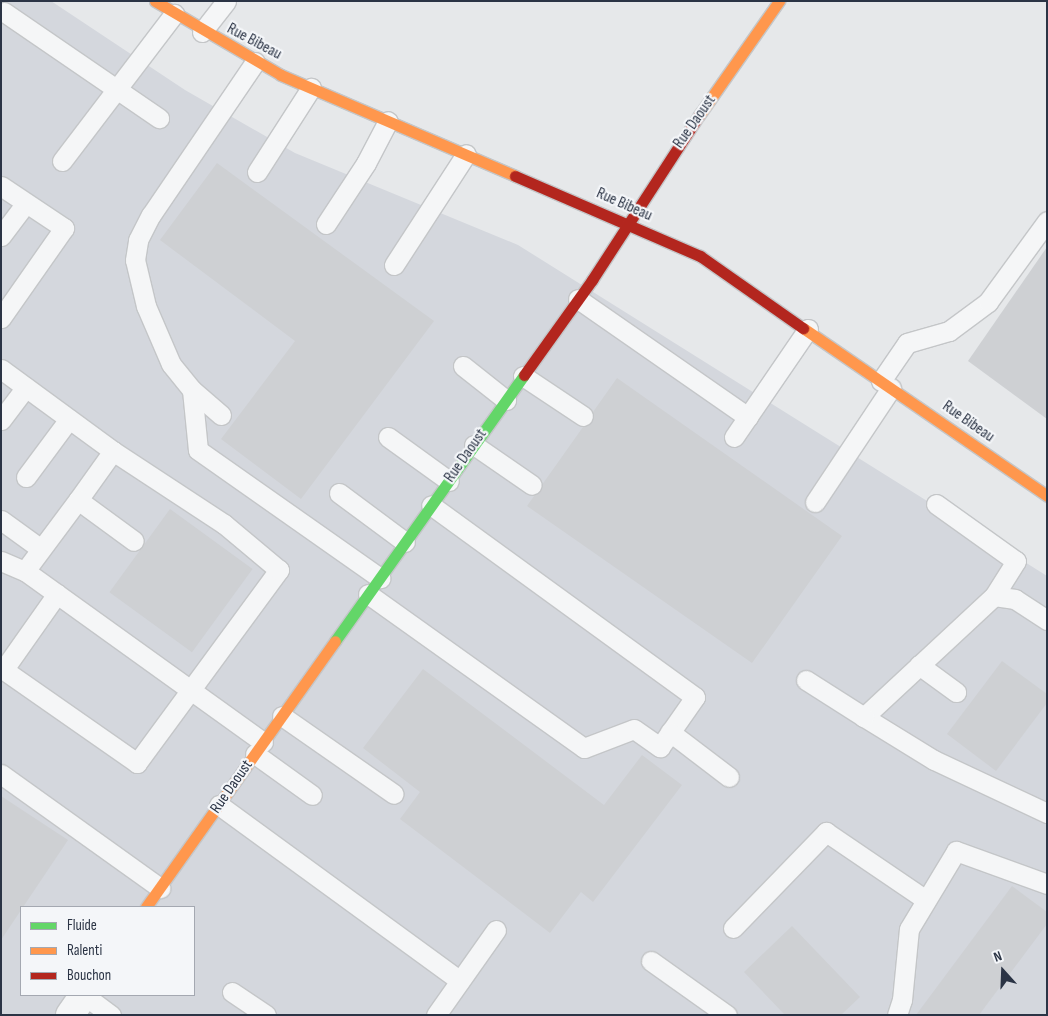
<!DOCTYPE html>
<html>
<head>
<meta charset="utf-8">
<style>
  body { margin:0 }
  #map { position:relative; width:1048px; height:1016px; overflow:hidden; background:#e6e8ea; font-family:"Sofia Sans Condensed",sans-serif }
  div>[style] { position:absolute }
  .built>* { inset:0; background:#d4d7dd }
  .building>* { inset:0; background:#ced0d3; transform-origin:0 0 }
  .roads { filter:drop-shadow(1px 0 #c4c6c8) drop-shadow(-1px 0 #c4c6c8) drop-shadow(0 1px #c4c6c8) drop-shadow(0 -1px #c4c6c8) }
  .lane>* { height:19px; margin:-9.5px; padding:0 9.5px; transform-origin:9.5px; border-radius:9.5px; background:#f5f6f7 }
  .street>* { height:28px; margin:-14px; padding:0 14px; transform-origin:14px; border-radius:14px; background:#f5f6f7 }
  .fast>* { height:11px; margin:-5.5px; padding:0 5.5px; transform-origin:5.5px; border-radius:5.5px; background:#63d668 }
  .slow>* { height:11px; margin:-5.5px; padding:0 5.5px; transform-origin:5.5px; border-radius:5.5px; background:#ff974d }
  .jam>* { height:11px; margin:-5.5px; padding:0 5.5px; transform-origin:5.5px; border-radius:5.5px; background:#b3261e }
  span { translate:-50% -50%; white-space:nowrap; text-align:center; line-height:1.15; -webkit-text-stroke:4.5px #f4f6f9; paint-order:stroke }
  .street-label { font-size:16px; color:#2b3445 }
  .frame { position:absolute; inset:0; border:2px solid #2b3445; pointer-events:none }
  .legend { position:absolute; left:20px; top:906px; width:175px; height:90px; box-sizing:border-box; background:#f4f6f9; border:1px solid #a4a8b1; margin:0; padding:6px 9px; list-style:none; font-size:15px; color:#2b3445 }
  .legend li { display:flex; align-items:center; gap:10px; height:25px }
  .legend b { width:25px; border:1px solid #a4a8b1 }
  .north { position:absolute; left:978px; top:946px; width:50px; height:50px; -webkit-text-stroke:4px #f4f6f9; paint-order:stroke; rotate:340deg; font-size:14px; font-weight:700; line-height:20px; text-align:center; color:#2b3445 }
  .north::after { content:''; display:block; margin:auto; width:18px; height:22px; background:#2b3445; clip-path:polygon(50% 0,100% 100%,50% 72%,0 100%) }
</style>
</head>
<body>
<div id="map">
  <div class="built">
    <div style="clip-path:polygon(evenodd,1px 1px,51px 1px,185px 90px,295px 153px,518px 245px,1047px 576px,1047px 1015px,1px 1015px,1px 1px,21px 907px,194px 907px,194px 995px,21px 995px,21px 907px)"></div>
  </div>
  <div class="building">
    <div style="clip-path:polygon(217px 163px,434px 321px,301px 499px,221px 439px,295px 341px,160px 240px)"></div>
    <div style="clip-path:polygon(1047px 247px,1047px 419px,968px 361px)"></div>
    <div style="clip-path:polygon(617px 378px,842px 536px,752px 663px,527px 506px,583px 427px,592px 423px,593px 412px)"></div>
    <div style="left:170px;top:509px;width:102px;height:103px;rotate:36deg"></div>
    <div style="clip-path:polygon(1002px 661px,1047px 694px,1047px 703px,996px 771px,947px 734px)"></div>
    <div style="clip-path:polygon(423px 669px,604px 805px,642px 755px,682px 785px,593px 902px,581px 892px,550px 933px,400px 819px,420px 792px,363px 748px)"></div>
    <div style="clip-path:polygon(1px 796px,68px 840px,1px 940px)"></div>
    <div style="clip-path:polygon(1012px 886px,1047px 912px,1047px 924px,979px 1015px,916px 1015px)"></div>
    <div style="clip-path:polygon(792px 926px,860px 997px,841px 1015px,785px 1015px,744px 972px)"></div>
  </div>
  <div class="roads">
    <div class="lane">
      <div style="left:4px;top:12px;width:188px;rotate:34.4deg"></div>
      <div style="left:202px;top:32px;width:39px;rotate:-52deg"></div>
      <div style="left:62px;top:161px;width:185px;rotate:-52.7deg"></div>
      <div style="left:257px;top:172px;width:100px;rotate:-57.3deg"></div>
      <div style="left:1px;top:186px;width:76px;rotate:33.7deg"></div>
      <div style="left:64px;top:228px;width:110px;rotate:125deg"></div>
      <div style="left:326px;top:224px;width:73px;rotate:-56.7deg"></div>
      <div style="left:366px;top:163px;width:47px;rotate:-62.4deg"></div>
      <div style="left:1px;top:236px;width:41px;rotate:-52.9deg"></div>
      <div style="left:394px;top:265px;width:132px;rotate:-57deg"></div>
      <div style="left:578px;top:299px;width:207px;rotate:34.8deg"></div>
      <div style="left:463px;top:366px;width:55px;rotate:38.3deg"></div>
      <div style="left:1px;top:369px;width:139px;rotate:36.2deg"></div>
      <div style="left:113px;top:451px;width:60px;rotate:125.5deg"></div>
      <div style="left:523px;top:376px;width:72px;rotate:33.7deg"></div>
      <div style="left:881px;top:381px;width:46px;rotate:-55.6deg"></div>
      <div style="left:907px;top:343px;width:44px;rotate:-15.9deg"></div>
      <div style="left:949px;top:331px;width:49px;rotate:-36.6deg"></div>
      <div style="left:988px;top:302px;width:100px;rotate:-53.9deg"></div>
      <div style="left:192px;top:390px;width:60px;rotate:84.3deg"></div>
      <div style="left:198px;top:450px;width:223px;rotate:35.1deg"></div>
      <div style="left:221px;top:415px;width:38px;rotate:-139deg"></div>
      <div style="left:192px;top:390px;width:33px;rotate:-129deg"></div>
      <div style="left:171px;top:364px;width:63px;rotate:-113.3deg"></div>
      <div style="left:146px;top:306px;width:47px;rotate:-103.4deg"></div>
      <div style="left:135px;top:260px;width:20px;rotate:-81deg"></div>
      <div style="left:138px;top:240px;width:28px;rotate:-63deg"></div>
      <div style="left:151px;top:215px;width:185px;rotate:-55.8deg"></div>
      <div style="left:1px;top:420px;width:41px;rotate:-52.9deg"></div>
      <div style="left:388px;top:437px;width:75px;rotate:35.8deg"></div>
      <div style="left:734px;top:437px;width:131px;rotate:-55.6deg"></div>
      <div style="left:474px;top:445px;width:70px;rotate:34.6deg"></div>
      <div style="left:26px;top:477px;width:72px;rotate:-53.4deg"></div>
      <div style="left:339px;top:493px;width:82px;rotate:36.6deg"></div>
      <div style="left:815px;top:502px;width:137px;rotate:-56.3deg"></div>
      <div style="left:936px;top:504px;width:98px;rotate:35.5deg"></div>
      <div style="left:1016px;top:561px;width:41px;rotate:122.2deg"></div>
      <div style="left:1px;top:520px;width:49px;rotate:35.9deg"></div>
      <div style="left:1px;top:561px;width:26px;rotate:23deg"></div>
      <div style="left:25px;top:571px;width:293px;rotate:35.7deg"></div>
      <div style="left:25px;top:571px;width:89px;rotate:-53.3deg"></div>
      <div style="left:78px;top:500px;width:69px;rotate:36.2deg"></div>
      <div style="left:368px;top:594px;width:265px;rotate:35.5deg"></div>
      <div style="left:584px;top:748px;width:53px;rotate:-20.8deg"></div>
      <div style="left:634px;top:729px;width:32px;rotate:35deg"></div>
      <div style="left:660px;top:747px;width:61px;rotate:-55deg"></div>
      <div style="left:695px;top:697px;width:326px;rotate:-144deg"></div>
      <div style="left:1047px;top:620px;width:38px;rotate:-147deg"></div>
      <div style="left:1015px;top:599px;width:21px;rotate:-172deg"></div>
      <div style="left:994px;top:596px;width:178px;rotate:137.1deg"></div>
      <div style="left:864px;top:717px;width:82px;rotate:31.6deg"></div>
      <div style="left:934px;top:760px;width:125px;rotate:25.1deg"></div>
      <div style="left:919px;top:665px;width:46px;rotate:36.1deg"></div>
      <div style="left:1px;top:668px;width:166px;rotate:34.9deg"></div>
      <div style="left:137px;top:763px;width:240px;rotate:-53.7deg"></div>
      <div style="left:279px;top:570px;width:72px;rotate:-140.1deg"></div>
      <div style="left:224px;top:524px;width:133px;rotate:-146.7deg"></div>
      <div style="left:4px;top:669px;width:92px;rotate:-54.8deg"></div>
      <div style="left:806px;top:680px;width:69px;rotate:32.5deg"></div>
      <div style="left:282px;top:716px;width:136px;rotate:34.9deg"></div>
      <div style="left:670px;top:732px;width:74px;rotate:37.3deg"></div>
      <div style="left:255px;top:754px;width:70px;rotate:35.7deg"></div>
      <div style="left:1px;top:774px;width:196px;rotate:35.6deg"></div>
      <div style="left:219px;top:805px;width:298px;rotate:36.1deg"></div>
      <div style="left:733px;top:928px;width:134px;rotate:-45.9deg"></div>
      <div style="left:826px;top:832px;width:121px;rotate:34.2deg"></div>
      <div style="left:651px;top:961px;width:93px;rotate:35.4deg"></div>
      <div style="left:232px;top:992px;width:41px;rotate:34.1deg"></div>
      <div style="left:84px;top:995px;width:34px;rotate:37deg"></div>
      <div style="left:436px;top:1015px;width:104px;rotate:-54.8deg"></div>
      <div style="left:897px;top:1015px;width:16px;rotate:-72deg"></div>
      <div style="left:902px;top:1000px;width:71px;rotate:-84.4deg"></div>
      <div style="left:909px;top:929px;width:91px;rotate:-58.9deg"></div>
      <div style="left:956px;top:851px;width:97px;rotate:19.9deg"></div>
    </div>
    <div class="street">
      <div style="left:70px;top:1015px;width:24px;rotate:-55deg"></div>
    </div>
    <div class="fast">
      <div style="left:335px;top:641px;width:326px;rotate:-54.6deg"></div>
    </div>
    <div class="slow">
      <div style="left:155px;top:1px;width:146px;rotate:30.4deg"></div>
      <div style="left:281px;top:75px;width:255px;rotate:23.3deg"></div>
      <div style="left:700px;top:114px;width:138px;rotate:-55deg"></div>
      <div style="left:803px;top:328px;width:296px;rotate:34.5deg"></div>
      <div style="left:146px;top:907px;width:326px;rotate:-54.6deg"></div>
    </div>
    <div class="jam">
      <div style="left:515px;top:176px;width:202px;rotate:23.4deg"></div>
      <div style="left:700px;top:256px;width:126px;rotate:35deg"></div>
      <div style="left:524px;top:375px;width:117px;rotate:-54.4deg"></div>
      <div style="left:592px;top:280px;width:198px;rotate:-57deg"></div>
    </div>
  </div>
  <div class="street-label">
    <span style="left:254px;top:42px;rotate:28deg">Rue Bibeau</span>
    <span style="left:695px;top:122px;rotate:-55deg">Rue Daoust</span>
    <span style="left:624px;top:205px;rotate:24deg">Rue Bibeau</span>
    <span style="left:968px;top:422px;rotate:35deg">Rue Bibeau</span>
    <span style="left:466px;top:456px;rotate:-55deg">Rue Daoust</span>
    <span style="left:232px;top:787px;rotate:-55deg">Rue Daoust</span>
  </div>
  <div class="frame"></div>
  <ul class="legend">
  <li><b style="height:6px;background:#63d668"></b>Fluide</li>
  <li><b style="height:6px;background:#ff974d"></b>Ralenti</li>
  <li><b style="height:6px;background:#b3261e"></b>Bouchon</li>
  </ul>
  <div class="north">N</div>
</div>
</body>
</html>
